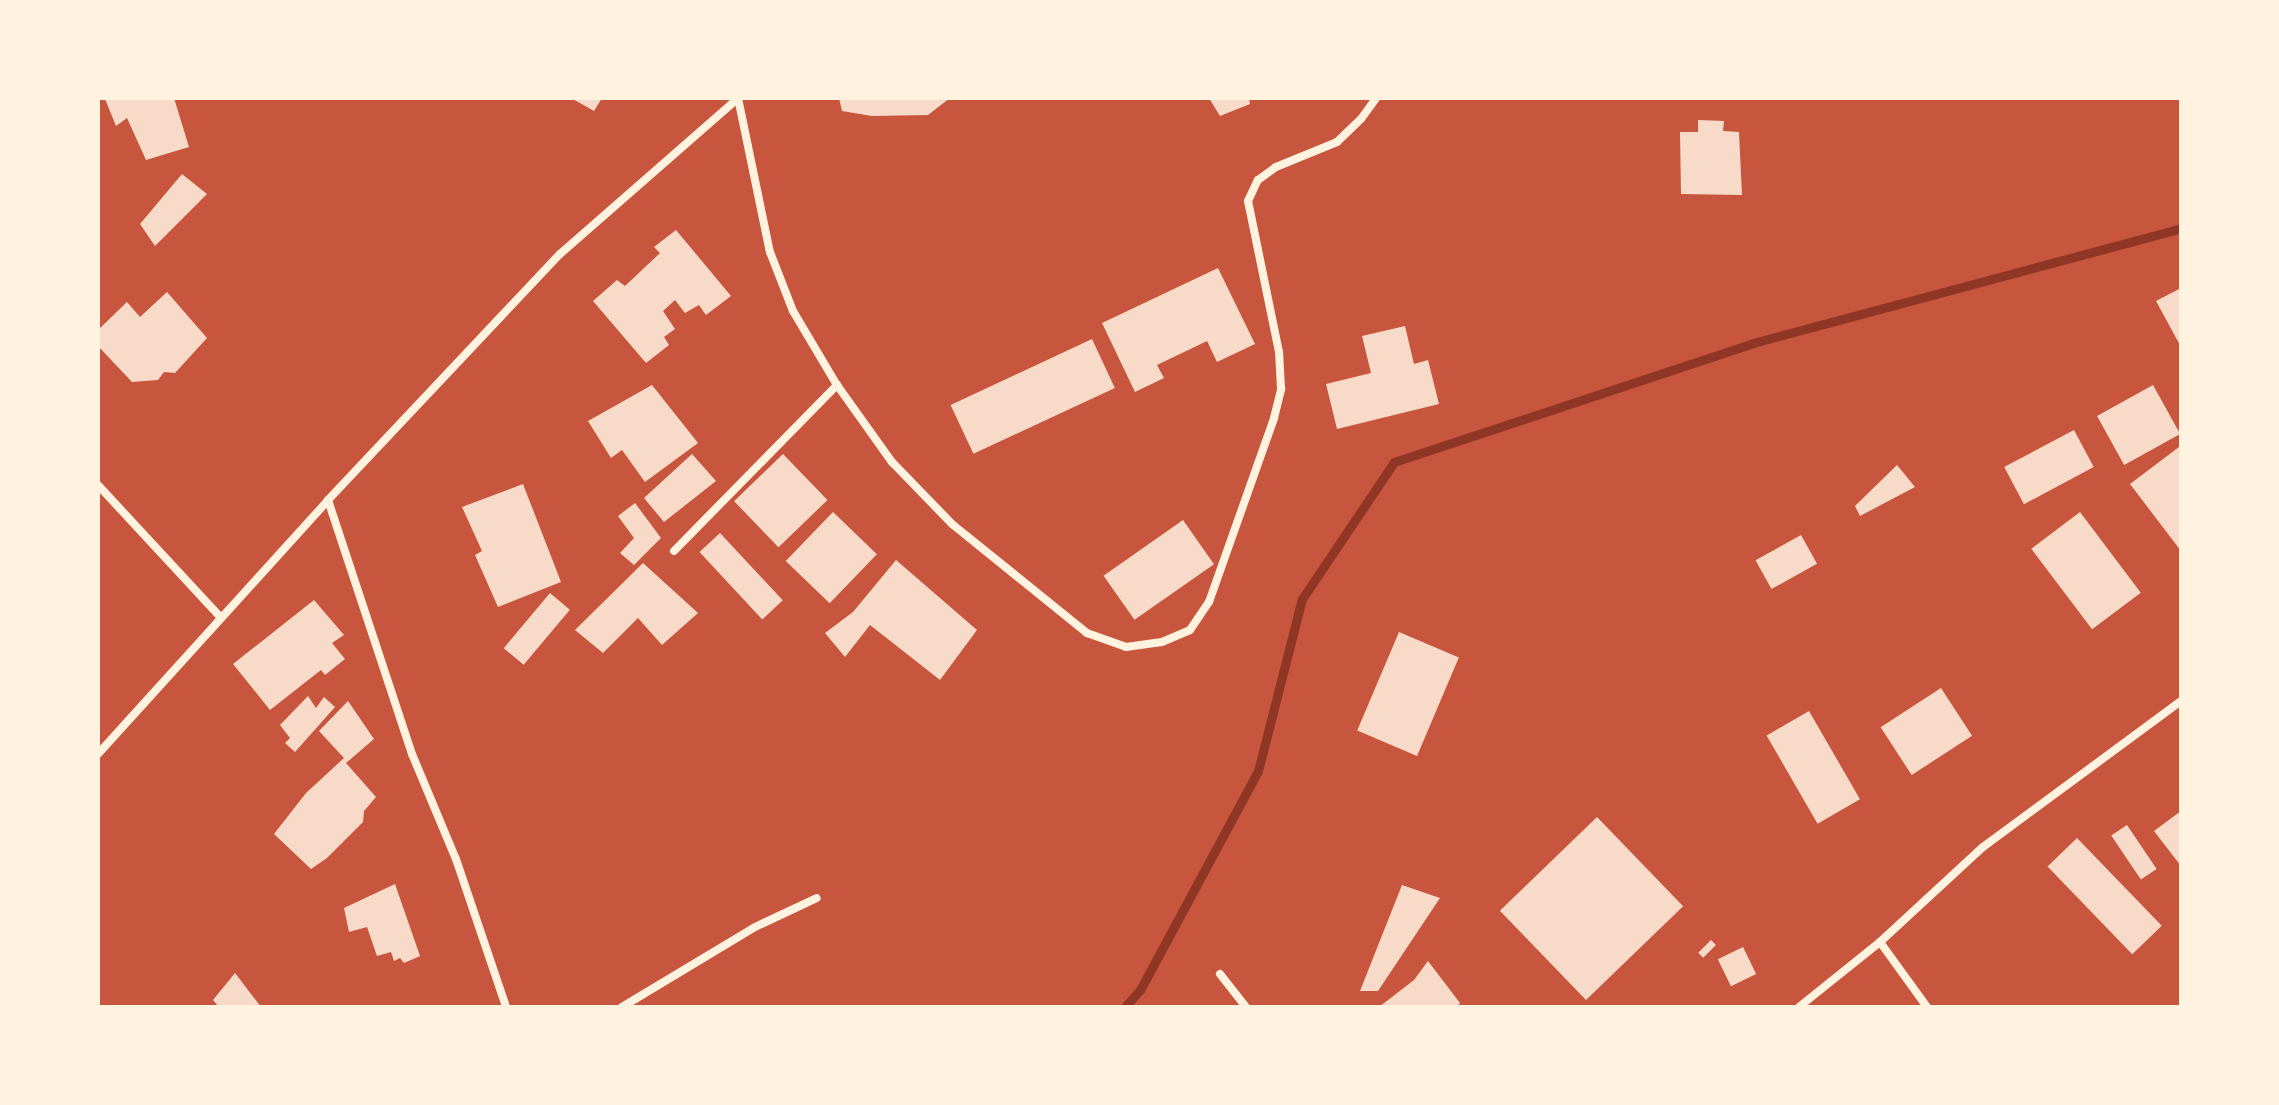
<!DOCTYPE html>
<html>
<head>
<meta charset="utf-8">
<style>
  body { margin:0 }
  #map { position:relative; width:2279px; height:1105px; overflow:hidden; background:#c8553d; font-family:Arial,sans-serif }
  div>[style] { position:absolute }
  .stream>* { height:9px; margin:-4.5px; padding:0 4.5px; transform-origin:4.5px; border-radius:4.5px; background:#8f3625 }
  .building>* { inset:0; background:#f7dbc8; transform-origin:0 0 }
  .minor>* { height:8px; margin:-4px; padding:0 4px; transform-origin:4px; border-radius:4px; background:#fff3e0 }
  span { translate:-50% -50%; white-space:nowrap; text-align:center; line-height:1.15; -webkit-text-stroke:6px #fff3e0; paint-order:stroke }
  .frame { position:absolute; inset:0; border:100px solid #fff3e0; pointer-events:none }
</style>
</head>
<body>
<div id="map">
  <div class="stream">
    <div style="left:1125px;top:1007px;width:23px;rotate:-49deg"></div>
    <div style="left:1140px;top:990px;width:249px;rotate:-61.7deg"></div>
    <div style="left:1258px;top:771px;width:178px;rotate:-75.7deg"></div>
    <div style="left:1302px;top:599px;width:165px;rotate:-56.1deg"></div>
    <div style="left:1394px;top:462px;width:378px;rotate:-18.3deg"></div>
    <div style="left:1753px;top:343px;width:443px;rotate:-15deg"></div>
  </div>
  <div class="building">
    <div style="clip-path:polygon(111px 98px,174px 98px,189px 147px,146px 160px,127px 118px,116px 126px,105px 99px)"></div>
    <div style="clip-path:polygon(571px 98px,602px 98px,594px 111px)"></div>
    <div style="clip-path:polygon(839px 98px,950px 98px,928px 115px,872px 116px,842px 111px)"></div>
    <div style="clip-path:polygon(1209px 98px,1249px 98px,1250px 104px,1220px 116px)"></div>
    <div style="clip-path:polygon(1698px 120px,1724px 121px,1723px 131px,1739px 132px,1742px 195px,1681px 194px,1680px 132px,1698px 132px)"></div>
    <div style="clip-path:polygon(182px 174px,207px 194px,155px 246px,140px 224px)"></div>
    <div style="clip-path:polygon(676px 230px,731px 296px,706px 315px,699px 305px,685px 313px,675px 300px,663px 311px,675px 329px,664px 337px,669px 345px,646px 363px,593px 301px,617px 280px,625px 286px,660px 253px,654px 247px)"></div>
    <div style="clip-path:polygon(1218px 268px,1255px 344px,1217px 362px,1207px 341px,1157px 365px,1164px 378px,1135px 392px,1102px 323px)"></div>
    <div style="clip-path:polygon(2181px 288px,2181px 347px,2156px 301px)"></div>
    <div style="clip-path:polygon(167px 292px,207px 338px,175px 373px,164px 372px,158px 380px,132px 382px,98px 346px,98px 330px,127px 302px,140px 317px)"></div>
    <div style="clip-path:polygon(1405px 326px,1414px 364px,1428px 360px,1439px 404px,1337px 429px,1326px 384px,1371px 373px,1362px 336px)"></div>
    <div style="left:1092px;top:339px;width:54px;height:156px;rotate:65deg"></div>
    <div style="clip-path:polygon(652px 385px,698px 443px,645px 482px,622px 450px,611px 458px,588px 421px)"></div>
    <div style="left:2153px;top:385px;width:56px;height:64px;rotate:61deg"></div>
    <div style="left:2074px;top:430px;width:42px;height:79px;rotate:62deg"></div>
    <div style="clip-path:polygon(2179px 447px,2181px 449px,2181px 551px,2130px 484px)"></div>
    <div style="clip-path:polygon(692px 454px,716px 481px,664px 522px,644px 498px)"></div>
    <div style="left:783px;top:454px;width:64px;height:68px;rotate:46deg"></div>
    <div style="clip-path:polygon(1897px 465px,1915px 487px,1860px 516px,1855px 506px)"></div>
    <div style="clip-path:polygon(523px 484px,561px 582px,498px 607px,475px 555px,482px 551px,462px 507px)"></div>
    <div style="clip-path:polygon(635px 503px,661px 538px,634px 565px,620px 553px,634px 538px,618px 516px)"></div>
    <div style="left:833px;top:512px;width:61px;height:68px;rotate:44deg"></div>
    <div style="left:2080px;top:512px;width:101px;height:61px;rotate:53deg"></div>
    <div style="left:1183px;top:520px;width:54px;height:97px;rotate:55deg"></div>
    <div style="left:720px;top:533px;width:92px;height:28px;rotate:47deg"></div>
    <div style="left:1801px;top:535px;width:33px;height:52px;rotate:61deg"></div>
    <div style="clip-path:polygon(896px 560px,977px 630px,940px 680px,870px 625px,845px 657px,825px 633px,853px 612px)"></div>
    <div style="clip-path:polygon(643px 563px,698px 613px,662px 645px,638px 618px,603px 653px,575px 630px)"></div>
    <div style="left:550px;top:593px;width:26px;height:72px;rotate:40deg"></div>
    <div style="clip-path:polygon(314px 600px,344px 635px,332px 643px,345px 659px,325px 675px,321px 670px,270px 710px,233px 664px)"></div>
    <div style="left:1399px;top:632px;width:65px;height:107px;rotate:23deg"></div>
    <div style="left:1941px;top:688px;width:57px;height:72px;rotate:57deg"></div>
    <div style="clip-path:polygon(308px 696px,316px 708px,324px 697px,335px 707px,295px 752px,285px 743px,290px 738px,280px 725px)"></div>
    <div style="clip-path:polygon(348px 701px,374px 739px,346px 763px,376px 797px,364px 811px,363px 822px,327px 858px,311px 869px,274px 834px,306px 793px,344px 758px,319px 731px)"></div>
    <div style="left:1809px;top:711px;width:102px;height:49px;rotate:60deg"></div>
    <div style="clip-path:polygon(2181px 811px,2181px 866px,2154px 831px)"></div>
    <div style="left:1597px;top:817px;width:124px;height:135px;rotate:46deg"></div>
    <div style="left:2127px;top:825px;width:53px;height:19px;rotate:56deg"></div>
    <div style="left:2077px;top:838px;width:122px;height:41px;rotate:46deg"></div>
    <div style="clip-path:polygon(395px 884px,420px 956px,404px 963px,400px 958px,394px 961px,391px 952px,377px 956px,367px 927px,349px 932px,344px 908px)"></div>
    <div style="clip-path:polygon(1402px 885px,1440px 898px,1378px 991px,1360px 991px)"></div>
    <div style="left:1711px;top:940px;width:7px;height:18px;rotate:45deg"></div>
    <div style="left:1743px;top:947px;width:30px;height:28px;rotate:64deg"></div>
    <div style="clip-path:polygon(1428px 961px,1460px 1003px,1457px 1007px,1379px 1007px,1414px 980px)"></div>
    <div style="clip-path:polygon(235px 973px,261px 1007px,219px 1007px,213px 1000px)"></div>
  </div>
  <div class="minor">
    <div style="left:738px;top:98px;width:157px;rotate:78.3deg"></div>
    <div style="left:770px;top:252px;width:63px;rotate:68.7deg"></div>
    <div style="left:793px;top:311px;width:86px;rotate:59.3deg"></div>
    <div style="left:837px;top:385px;width:95px;rotate:54.5deg"></div>
    <div style="left:892px;top:462px;width:86px;rotate:45.9deg"></div>
    <div style="left:952px;top:524px;width:174px;rotate:38.9deg"></div>
    <div style="left:1087px;top:633px;width:41px;rotate:19.7deg"></div>
    <div style="left:1126px;top:647px;width:36px;rotate:-8deg"></div>
    <div style="left:1162px;top:642px;width:30px;rotate:-23deg"></div>
    <div style="left:1190px;top:630px;width:34px;rotate:-56deg"></div>
    <div style="left:1209px;top:602px;width:195px;rotate:-70.5deg"></div>
    <div style="left:1274px;top:418px;width:30px;rotate:-76deg"></div>
    <div style="left:1281px;top:389px;width:37px;rotate:-93deg"></div>
    <div style="left:1279px;top:352px;width:154px;rotate:-101.6deg"></div>
    <div style="left:1248px;top:201px;width:23px;rotate:-65deg"></div>
    <div style="left:1258px;top:180px;width:22px;rotate:-36deg"></div>
    <div style="left:1276px;top:167px;width:66px;rotate:-22.3deg"></div>
    <div style="left:1337px;top:142px;width:33px;rotate:-44deg"></div>
    <div style="left:1361px;top:119px;width:26px;rotate:-54deg"></div>
    <div style="left:98px;top:485px;width:181px;rotate:47.2deg"></div>
    <div style="left:328px;top:500px;width:268px;rotate:71.7deg"></div>
    <div style="left:412px;top:754px;width:114px;rotate:67.3deg"></div>
    <div style="left:456px;top:859px;width:156px;rotate:71.3deg"></div>
    <div style="left:674px;top:551px;width:233px;rotate:-45.5deg"></div>
    <div style="left:98px;top:754px;width:343px;rotate:-47.8deg"></div>
    <div style="left:328px;top:500px;width:338px;rotate:-46.7deg"></div>
    <div style="left:560px;top:254px;width:237px;rotate:-41.2deg"></div>
    <div style="left:1880px;top:942px;width:80px;rotate:54.1deg"></div>
    <div style="left:1220px;top:974px;width:42px;rotate:51.8deg"></div>
    <div style="left:622px;top:1007px;width:155px;rotate:-31deg"></div>
    <div style="left:755px;top:927px;width:68px;rotate:-25.1deg"></div>
    <div style="left:1799px;top:1007px;width:104px;rotate:-38.7deg"></div>
    <div style="left:1880px;top:942px;width:140px;rotate:-42.7deg"></div>
    <div style="left:1983px;top:847px;width:246px;rotate:-36.4deg"></div>
  </div>
  <div class="frame"></div>
</div>
</body>
</html>
